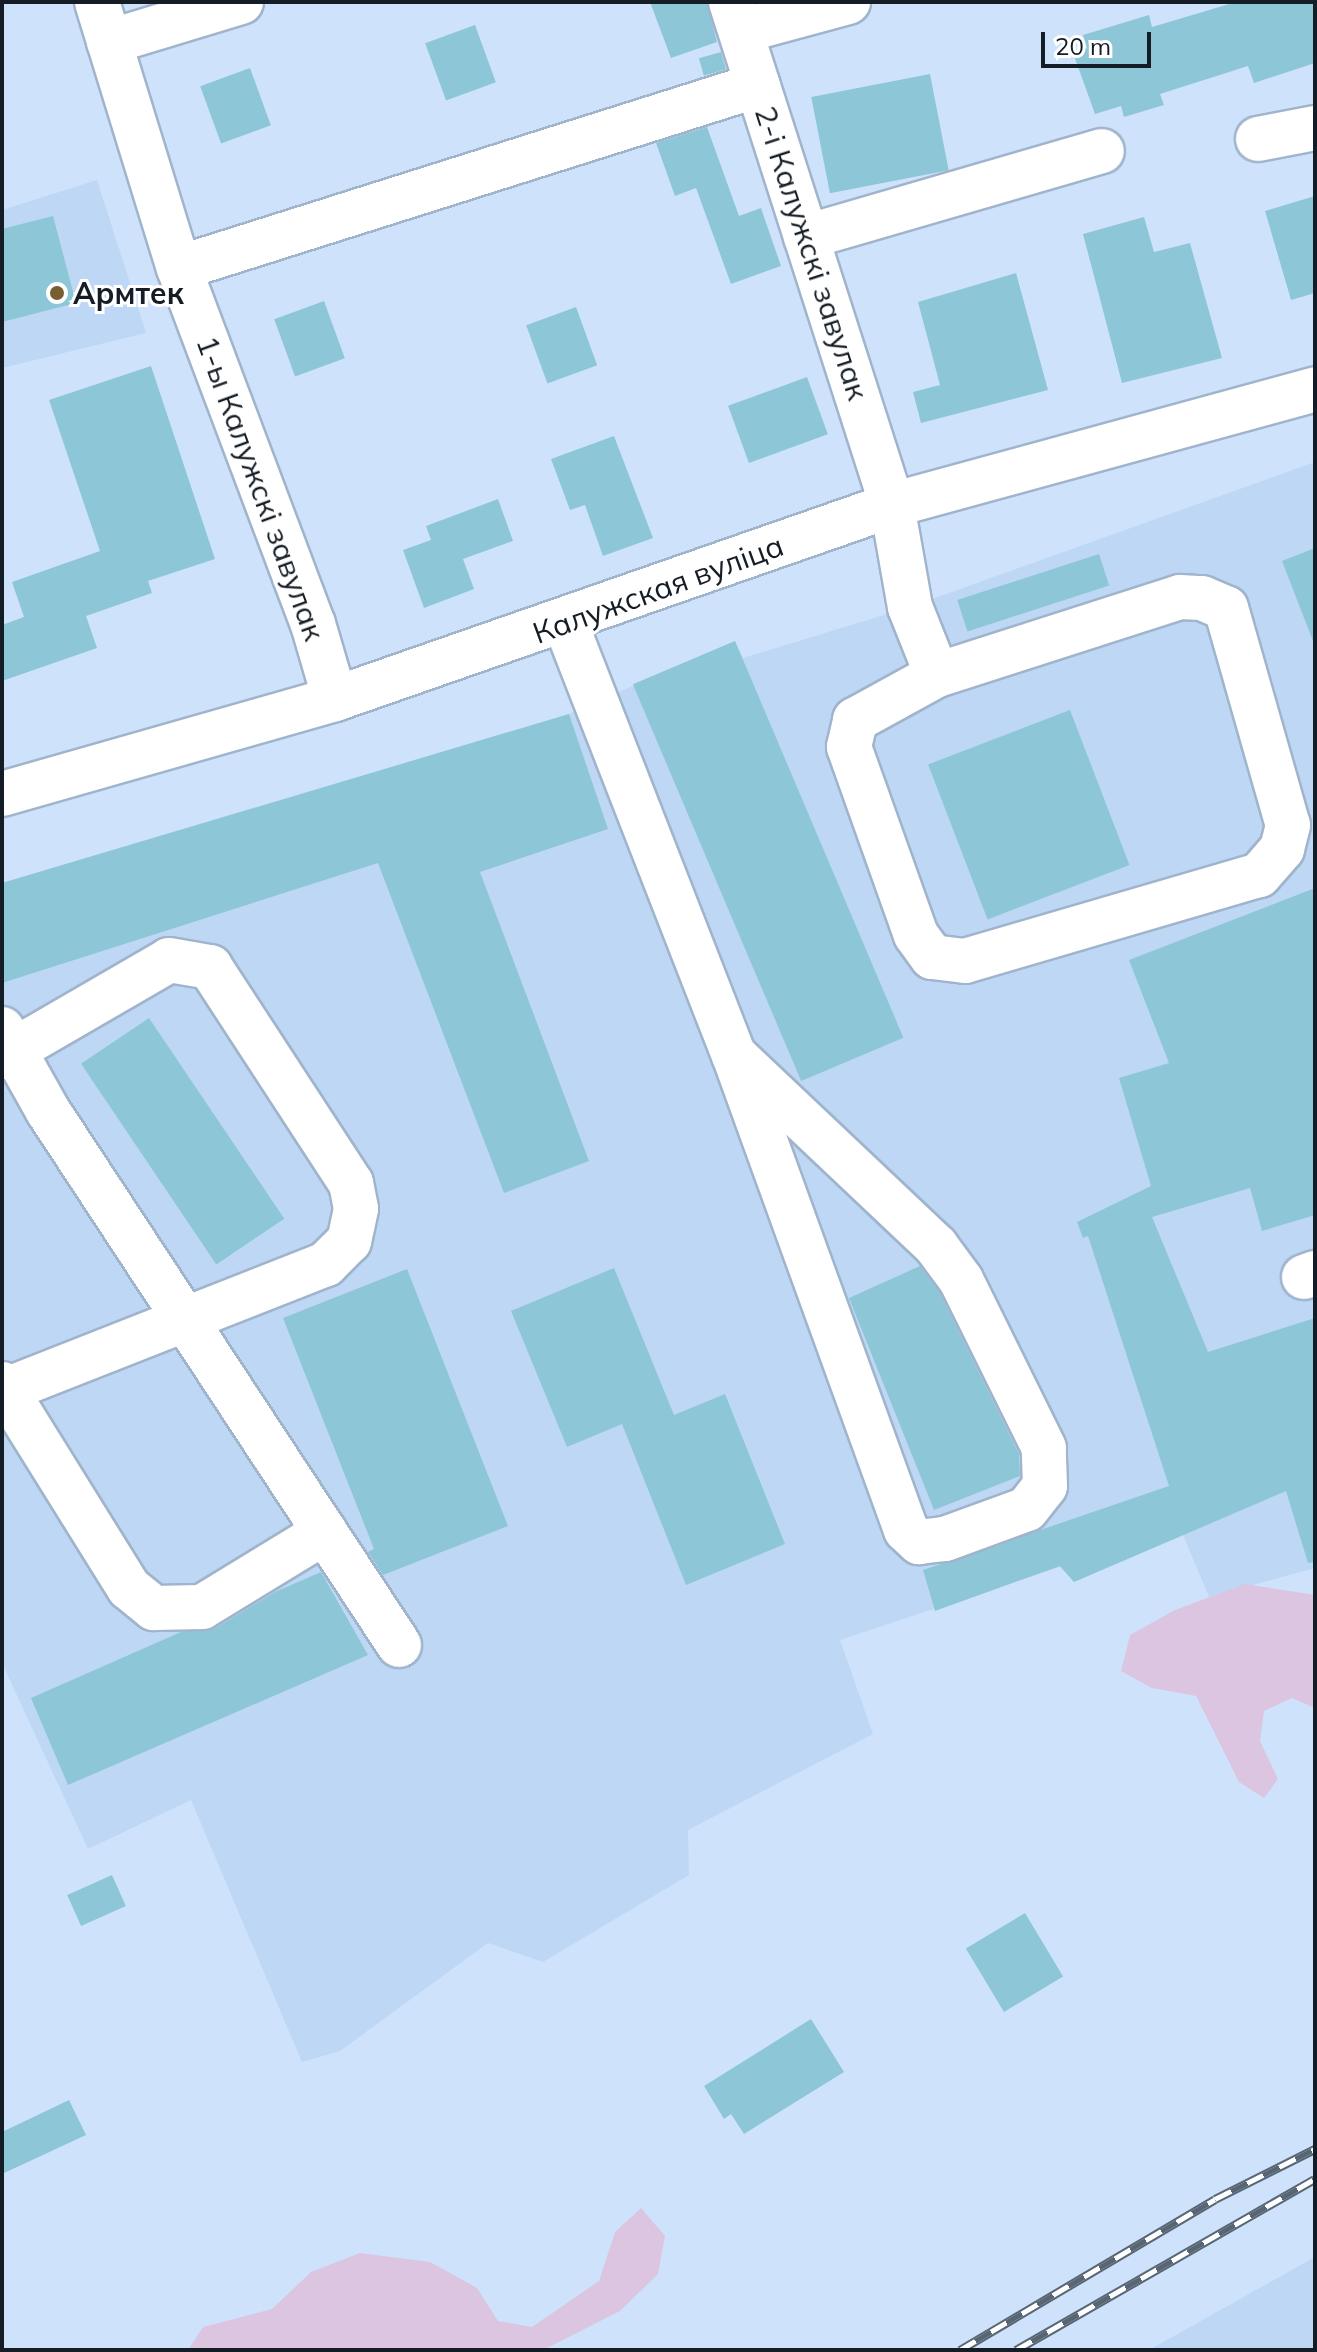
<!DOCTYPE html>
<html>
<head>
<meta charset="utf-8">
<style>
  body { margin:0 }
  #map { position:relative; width:1317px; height:2352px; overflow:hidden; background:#cee3fb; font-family:Mulish,sans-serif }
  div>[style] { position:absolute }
  .built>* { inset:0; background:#bdd7f5 }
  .green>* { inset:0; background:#dbc5e0 }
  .building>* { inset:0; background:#8dc7d7; transform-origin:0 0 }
  .roads { filter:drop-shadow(2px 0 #a0b4cc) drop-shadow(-2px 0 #a0b4cc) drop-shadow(0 2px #a0b4cc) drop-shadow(0 -2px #a0b4cc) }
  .minor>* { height:44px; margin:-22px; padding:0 22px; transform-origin:22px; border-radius:22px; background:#fff }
  .rail>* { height:9px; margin-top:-4.5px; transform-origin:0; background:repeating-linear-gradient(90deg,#fff 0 18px,#586573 0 36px); box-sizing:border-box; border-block:2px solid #586573 }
  .dots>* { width:22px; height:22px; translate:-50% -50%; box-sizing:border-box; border:4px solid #fff; border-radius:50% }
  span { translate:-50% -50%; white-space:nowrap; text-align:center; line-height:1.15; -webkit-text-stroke:6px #fff; paint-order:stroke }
  .street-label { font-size:30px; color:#141c25 }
  .poi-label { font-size:30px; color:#141c25; font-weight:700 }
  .left { translate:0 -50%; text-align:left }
  .frame { position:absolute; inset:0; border:4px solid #141c25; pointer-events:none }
  .scale { position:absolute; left:1041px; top:32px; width:110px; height:36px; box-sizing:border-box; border:4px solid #141c25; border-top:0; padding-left:10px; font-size:24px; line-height:28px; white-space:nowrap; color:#141c25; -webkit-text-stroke:6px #fff; paint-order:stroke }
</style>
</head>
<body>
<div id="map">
  <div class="built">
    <div style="clip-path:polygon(97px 180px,146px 333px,2px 368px,2px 210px)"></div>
    <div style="clip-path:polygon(1315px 462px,1315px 1568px,1209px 1597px,1183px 1535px,1074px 1582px,1060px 1567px,840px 1640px,873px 1734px,688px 1830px,689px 1875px,543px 1962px,488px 1943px,340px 2051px,302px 2062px,191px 1800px,88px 1849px,2px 1663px,2px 883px,569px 714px,735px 641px,743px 658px,910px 607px)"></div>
    <div style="clip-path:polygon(1315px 2257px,1315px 2350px,1149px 2350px)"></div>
  </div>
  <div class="green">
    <div style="clip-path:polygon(1245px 1584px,1315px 1595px,1315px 1708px,1292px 1698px,1264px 1711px,1260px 1741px,1278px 1779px,1264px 1798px,1239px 1782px,1196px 1696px,1152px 1688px,1121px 1671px,1130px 1635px,1175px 1610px)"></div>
    <div style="clip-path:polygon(641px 2208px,665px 2236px,658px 2274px,620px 2311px,543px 2350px,188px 2350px,203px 2327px,272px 2309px,311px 2272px,360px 2253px,430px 2262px,477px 2288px,498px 2321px,532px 2327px,599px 2281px,615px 2232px)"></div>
  </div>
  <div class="building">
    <div style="clip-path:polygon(650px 2px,707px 2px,717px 42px,671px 58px)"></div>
    <div style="clip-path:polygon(1236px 2px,1315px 2px,1315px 63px,1254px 83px,1248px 66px,1160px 94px,1164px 105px,1124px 117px,1121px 106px,1095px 114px,1073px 53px,1087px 48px,1083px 35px,1149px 15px,1152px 27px)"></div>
    <div style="left:475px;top:25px;width:61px;height:53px;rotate:70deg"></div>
    <div style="left:721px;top:52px;width:18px;height:23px;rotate:74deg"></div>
    <div style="left:250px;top:68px;width:61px;height:53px;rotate:70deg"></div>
    <div style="left:930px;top:74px;width:98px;height:121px;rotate:79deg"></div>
    <div style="clip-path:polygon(707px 127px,739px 216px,761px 208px,781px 266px,731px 284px,696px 188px,675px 196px,656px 143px)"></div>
    <div style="clip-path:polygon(1315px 196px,1315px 293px,1291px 300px,1265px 211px)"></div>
    <div style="clip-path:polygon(53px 216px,76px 303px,2px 322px,2px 229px)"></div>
    <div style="clip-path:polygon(1144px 217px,1154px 252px,1190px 243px,1222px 358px,1122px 383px,1083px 234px)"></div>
    <div style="clip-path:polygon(1016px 273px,1048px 390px,921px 423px,913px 392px,940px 385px,918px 302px)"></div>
    <div style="left:324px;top:301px;width:61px;height:53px;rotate:70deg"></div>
    <div style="left:576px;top:307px;width:62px;height:53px;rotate:70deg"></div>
    <div style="clip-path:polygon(151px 366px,215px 559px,148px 581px,152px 593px,86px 616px,97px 648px,2px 681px,2px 625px,24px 617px,12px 582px,100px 551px,49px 400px)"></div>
    <div style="left:807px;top:377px;width:61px;height:84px;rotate:70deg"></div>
    <div style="clip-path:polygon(614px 436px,653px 538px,603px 556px,585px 505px,570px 510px,551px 459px)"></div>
    <div style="clip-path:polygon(498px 499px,513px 541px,463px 559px,474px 589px,424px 608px,403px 550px,431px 540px,426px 526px)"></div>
    <div style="clip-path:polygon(1315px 548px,1315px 640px,1313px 641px,1282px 561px)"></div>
    <div style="left:1099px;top:554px;width:33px;height:149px;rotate:72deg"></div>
    <div style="left:735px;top:641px;width:431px;height:111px;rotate:67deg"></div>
    <div style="left:1070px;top:710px;width:166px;height:152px;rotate:69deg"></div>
    <div style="clip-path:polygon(569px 714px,608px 829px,480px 872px,589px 1161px,504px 1193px,378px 863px,2px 983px,2px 883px)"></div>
    <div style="clip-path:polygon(1315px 888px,1315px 1215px,1262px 1231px,1250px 1188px,1152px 1217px,1208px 1352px,1315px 1318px,1315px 1562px,1308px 1563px,1286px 1491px,1074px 1582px,1060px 1566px,935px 1611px,923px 1570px,1169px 1486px,1088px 1236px,1083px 1238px,1077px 1222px,1151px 1186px,1119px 1078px,1169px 1063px,1129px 960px)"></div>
    <div style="left:149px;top:1018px;width:242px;height:82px;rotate:56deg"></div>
    <div style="clip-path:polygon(920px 1266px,940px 1293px,1019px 1454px,1020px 1476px,934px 1510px,849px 1298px)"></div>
    <div style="clip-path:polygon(614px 1268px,674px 1415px,725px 1394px,785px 1544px,686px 1585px,622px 1424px,567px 1447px,511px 1311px)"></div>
    <div style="clip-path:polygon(407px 1269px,508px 1526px,383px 1575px,368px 1552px,374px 1549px,283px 1318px)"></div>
    <div style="clip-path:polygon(321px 1572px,368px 1655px,68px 1785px,31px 1698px,181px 1632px,214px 1629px,275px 1592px)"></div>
    <div style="left:112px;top:1875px;width:34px;height:49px;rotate:66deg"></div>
    <div style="left:1025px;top:1913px;width:74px;height:69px;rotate:59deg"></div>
    <div style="clip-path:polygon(811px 2019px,844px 2072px,744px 2134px,731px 2114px,724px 2119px,704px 2086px)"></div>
    <div style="clip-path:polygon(69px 2100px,86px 2135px,2px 2174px,2px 2132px)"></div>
  </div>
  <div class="roads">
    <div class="minor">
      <div style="left:97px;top:2px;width:278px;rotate:72.9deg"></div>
      <div style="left:179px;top:268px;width:380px;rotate:69.4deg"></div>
      <div style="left:313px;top:624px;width:78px;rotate:73.7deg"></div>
      <div style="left:731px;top:2px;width:528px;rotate:72.25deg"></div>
      <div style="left:892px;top:505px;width:104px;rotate:80deg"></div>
      <div style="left:910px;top:607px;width:73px;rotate:68.3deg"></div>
      <div style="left:741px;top:31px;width:111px;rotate:-15.2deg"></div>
      <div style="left:109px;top:42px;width:138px;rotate:-16.9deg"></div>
      <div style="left:1258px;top:139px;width:58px;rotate:-10.9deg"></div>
      <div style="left:806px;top:237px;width:308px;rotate:-16.2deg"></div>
      <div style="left:179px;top:268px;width:607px;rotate:-17.54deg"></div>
      <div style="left:1180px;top:597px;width:22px;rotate:3deg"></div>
      <div style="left:1202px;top:598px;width:26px;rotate:23deg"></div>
      <div style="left:1226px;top:608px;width:226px;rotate:74.1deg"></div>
      <div style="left:1288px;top:825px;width:25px;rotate:104deg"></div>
      <div style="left:1282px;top:849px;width:35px;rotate:131deg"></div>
      <div style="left:1259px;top:875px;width:306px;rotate:163.7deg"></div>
      <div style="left:965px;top:961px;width:33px;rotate:-173deg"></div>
      <div style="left:932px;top:957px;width:27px;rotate:-126deg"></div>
      <div style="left:916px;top:935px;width:200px;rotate:-109.6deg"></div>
      <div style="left:849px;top:747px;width:28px;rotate:-77deg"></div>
      <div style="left:855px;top:720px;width:94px;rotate:-28.8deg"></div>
      <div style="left:937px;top:675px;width:255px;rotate:-17.8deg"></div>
      <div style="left:565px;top:622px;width:465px;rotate:68.7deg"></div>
      <div style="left:734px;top:1055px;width:505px;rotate:70.09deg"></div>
      <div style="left:906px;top:1530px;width:18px;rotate:43deg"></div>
      <div style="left:919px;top:1542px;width:26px;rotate:-7deg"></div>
      <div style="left:945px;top:1539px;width:87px;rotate:-20.1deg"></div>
      <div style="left:1027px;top:1509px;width:29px;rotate:-52deg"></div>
      <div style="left:1045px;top:1486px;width:38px;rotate:-92deg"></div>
      <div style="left:1044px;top:1448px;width:187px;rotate:-116.3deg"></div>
      <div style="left:961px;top:1280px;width:42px;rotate:-126.3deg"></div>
      <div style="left:936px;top:1246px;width:278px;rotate:-136.6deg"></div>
      <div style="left:2px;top:794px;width:346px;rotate:-15.9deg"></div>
      <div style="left:335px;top:699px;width:590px;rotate:-19.2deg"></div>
      <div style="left:892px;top:505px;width:439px;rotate:-15.3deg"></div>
      <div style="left:2px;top:1029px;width:94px;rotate:60.7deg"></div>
      <div style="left:48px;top:1111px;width:639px;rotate:56.68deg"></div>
      <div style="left:2px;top:1057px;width:193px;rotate:-30.1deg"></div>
      <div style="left:169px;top:960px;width:42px;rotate:9.7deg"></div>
      <div style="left:210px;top:967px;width:258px;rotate:56.9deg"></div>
      <div style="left:351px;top:1183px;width:26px;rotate:79deg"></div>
      <div style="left:356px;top:1209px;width:33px;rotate:102deg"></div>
      <div style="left:349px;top:1241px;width:33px;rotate:135deg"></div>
      <div style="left:326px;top:1264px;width:344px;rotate:158.5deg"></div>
      <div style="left:1304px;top:1277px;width:12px;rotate:-20deg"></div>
      <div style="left:2px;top:1384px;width:240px;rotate:58.1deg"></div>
      <div style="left:129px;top:1588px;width:32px;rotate:39deg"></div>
      <div style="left:154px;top:1608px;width:48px;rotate:-1.2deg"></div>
      <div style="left:202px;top:1607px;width:144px;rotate:-31.4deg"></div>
    </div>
  </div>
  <div class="rail">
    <div style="left:960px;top:2350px;width:296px;rotate:-30.6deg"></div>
    <div style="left:1215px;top:2199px;width:112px;rotate:-26.6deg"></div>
    <div style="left:1016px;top:2350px;width:344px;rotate:-29.8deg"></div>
  </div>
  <div class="dots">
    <div style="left:57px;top:293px;background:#785e30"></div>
  </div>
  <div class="street-label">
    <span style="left:812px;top:253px;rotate:72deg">2-і Калужскі завулак</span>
    <span style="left:261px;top:488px;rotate:70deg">1-ы Калужскі завулак</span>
    <span style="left:658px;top:589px;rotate:-20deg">Калужская вуліца</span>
  </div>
  <div class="poi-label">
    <span class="left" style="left:73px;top:293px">Армтек</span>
  </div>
  <div class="frame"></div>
  <div class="scale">20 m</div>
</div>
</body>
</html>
